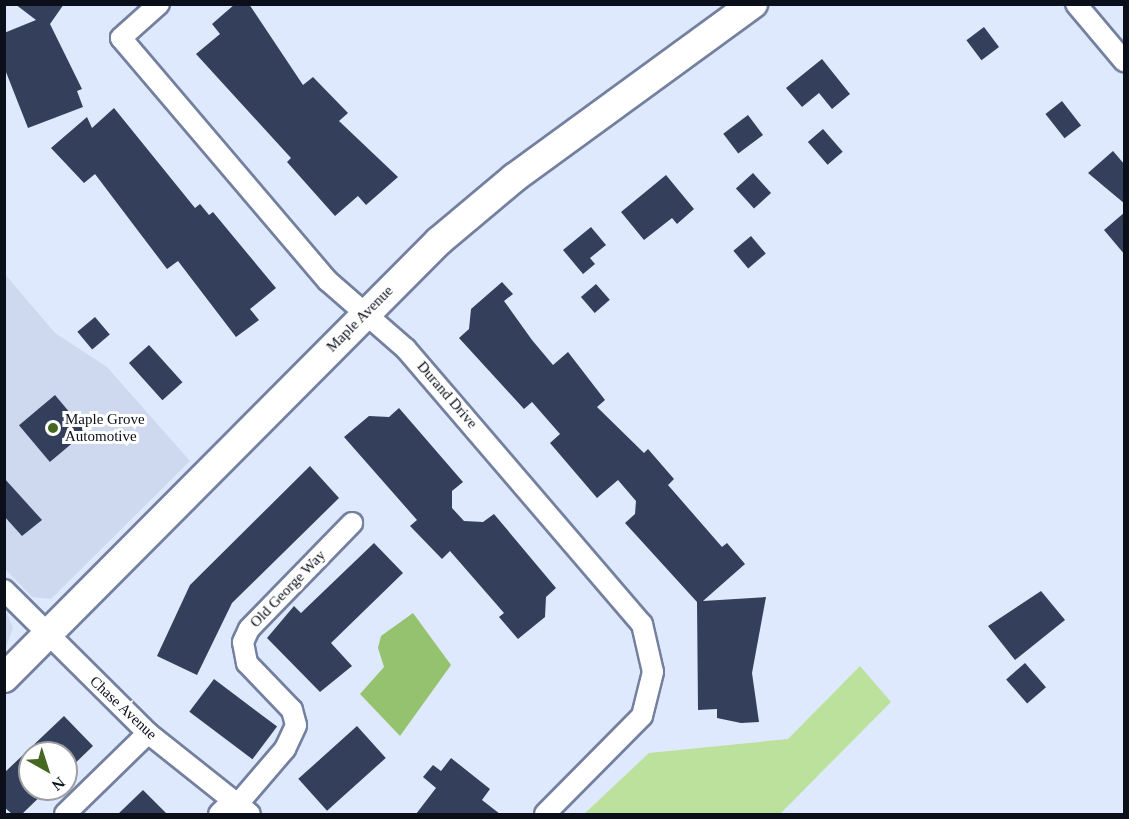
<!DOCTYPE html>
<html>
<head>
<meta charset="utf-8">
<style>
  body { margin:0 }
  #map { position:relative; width:1129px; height:819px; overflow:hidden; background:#dfe9fd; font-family:Georgia,serif }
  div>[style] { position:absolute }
  .built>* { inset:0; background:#ced9f0 }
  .green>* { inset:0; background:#bce19d }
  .water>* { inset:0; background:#95c26e }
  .building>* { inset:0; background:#34405b; transform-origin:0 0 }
  .roads { filter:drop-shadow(2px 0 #73809f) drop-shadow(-2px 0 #73809f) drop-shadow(0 2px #73809f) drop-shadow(0 -2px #73809f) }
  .street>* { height:20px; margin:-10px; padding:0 10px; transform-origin:10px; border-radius:10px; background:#fff }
  .secondary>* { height:28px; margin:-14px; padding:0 14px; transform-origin:14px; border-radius:14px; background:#fff }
  .dots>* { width:16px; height:16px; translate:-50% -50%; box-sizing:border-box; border:3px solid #fff; border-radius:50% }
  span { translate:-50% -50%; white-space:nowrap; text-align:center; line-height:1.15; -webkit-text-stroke:6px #fff; paint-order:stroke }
  .street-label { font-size:15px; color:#0a0f1a }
  .poi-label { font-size:15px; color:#0a0f1a }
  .left { translate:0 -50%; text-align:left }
  .frame { position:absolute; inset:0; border:6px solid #0a0f1a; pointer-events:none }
  .north { position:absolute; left:18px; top:741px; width:60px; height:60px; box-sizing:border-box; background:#fff; border:2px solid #9d9fa3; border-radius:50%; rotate:141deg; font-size:16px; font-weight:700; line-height:24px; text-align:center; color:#0a0f1a }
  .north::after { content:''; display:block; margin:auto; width:21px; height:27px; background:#456820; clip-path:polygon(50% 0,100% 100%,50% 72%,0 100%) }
</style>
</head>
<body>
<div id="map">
  <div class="built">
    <div style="clip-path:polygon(4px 273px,55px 333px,107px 367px,190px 461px,51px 599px,32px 597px,5px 569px)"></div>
    <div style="clip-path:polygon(5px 609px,13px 628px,5px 650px,4px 650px)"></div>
  </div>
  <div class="green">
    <div style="clip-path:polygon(860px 666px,891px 702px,780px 814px,584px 814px,649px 753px,788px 739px)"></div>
  </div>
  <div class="water">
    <div style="clip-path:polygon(413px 613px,451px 665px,400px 736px,360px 694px,384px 667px,378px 648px,381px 636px)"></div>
  </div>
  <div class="building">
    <div style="clip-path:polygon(15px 4px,64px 4px,50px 24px,82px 89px,77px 91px,83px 107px,28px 128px,4px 67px,4px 33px,36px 20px)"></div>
    <div style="clip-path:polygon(235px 4px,249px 4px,303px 85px,313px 77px,348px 113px,339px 121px,398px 177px,366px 205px,358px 196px,335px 216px,287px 162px,291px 158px,196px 54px,220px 34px,212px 24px)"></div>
    <div style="left:984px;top:27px;width:25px;height:22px;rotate:53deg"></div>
    <div style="clip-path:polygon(822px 59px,850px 94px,832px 109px,819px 93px,802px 107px,786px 88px)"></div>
    <div style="left:1062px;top:101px;width:31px;height:21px;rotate:52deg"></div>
    <div style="clip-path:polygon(114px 108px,195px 208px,200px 204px,209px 215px,213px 212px,276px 288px,250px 309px,259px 320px,236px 337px,178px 261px,167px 269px,95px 174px,84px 183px,51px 148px,87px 117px,92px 128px)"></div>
    <div style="left:748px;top:115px;width:25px;height:31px;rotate:53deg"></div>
    <div style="left:823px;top:129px;width:30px;height:20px;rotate:49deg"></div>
    <div style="clip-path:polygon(1113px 151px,1125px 165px,1125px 204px,1088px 173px)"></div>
    <div style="left:753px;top:173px;width:27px;height:23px;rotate:48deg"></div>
    <div style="clip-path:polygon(666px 175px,694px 209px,677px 224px,672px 218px,644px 240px,621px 212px)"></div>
    <div style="clip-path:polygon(1125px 212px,1125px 255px,1104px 230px)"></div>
    <div style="clip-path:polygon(591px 227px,606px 245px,590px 258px,595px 264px,583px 274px,563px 250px)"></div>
    <div style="left:751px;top:236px;width:23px;height:23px;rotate:50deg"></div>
    <div style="clip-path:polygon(502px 282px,513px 294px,504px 301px,532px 340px,553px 365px,568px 352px,605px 400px,597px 407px,644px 453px,648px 449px,674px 479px,668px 485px,722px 547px,727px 543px,745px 564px,703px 601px,766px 597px,752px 673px,759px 722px,741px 723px,717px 718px,717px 709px,698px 710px,697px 602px,625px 523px,635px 514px,636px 501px,618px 480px,597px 498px,550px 443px,560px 434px,532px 402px,524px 409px,459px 338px,469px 329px,471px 309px)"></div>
    <div style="left:596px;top:284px;width:21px;height:20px;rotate:49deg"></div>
    <div style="left:95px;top:317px;width:23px;height:23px;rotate:50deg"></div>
    <div style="left:149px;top:345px;width:50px;height:27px;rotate:48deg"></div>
    <div style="left:55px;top:395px;width:48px;height:47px;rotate:50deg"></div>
    <div style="clip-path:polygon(399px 408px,463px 482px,452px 491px,452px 508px,464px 521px,483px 522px,494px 514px,556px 588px,546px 597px,545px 617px,518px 639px,499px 617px,504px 613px,450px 551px,442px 559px,410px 526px,417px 520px,344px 437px,369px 416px,389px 417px)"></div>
    <div style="clip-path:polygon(310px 466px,339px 498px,232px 603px,197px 675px,157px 656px,190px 585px)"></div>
    <div style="clip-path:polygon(4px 478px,42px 520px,22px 536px,4px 516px)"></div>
    <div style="clip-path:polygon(374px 543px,403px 573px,331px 643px,352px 666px,320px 692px,267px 638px,294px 606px,301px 613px)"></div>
    <div style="clip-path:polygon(1041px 591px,1065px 620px,1015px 660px,988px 626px)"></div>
    <div style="left:1025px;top:663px;width:32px;height:25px;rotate:49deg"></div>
    <div style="left:214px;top:679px;width:79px;height:41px;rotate:37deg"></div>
    <div style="clip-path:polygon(64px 716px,93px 746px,66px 772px,66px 753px,30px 753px,30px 789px,48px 789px,22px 814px,12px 814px,4px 807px,4px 773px)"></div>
    <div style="left:357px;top:726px;width:43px;height:79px;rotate:48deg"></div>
    <div style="clip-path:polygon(451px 758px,490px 789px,482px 800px,500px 814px,416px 814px,436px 788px,423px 777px,433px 765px,441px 771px)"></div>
    <div style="clip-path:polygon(143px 790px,167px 814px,118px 814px)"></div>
  </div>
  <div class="roads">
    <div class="street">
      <div style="left:159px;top:4px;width:51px;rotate:138.2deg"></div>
      <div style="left:121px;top:38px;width:319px;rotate:49.6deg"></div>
      <div style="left:328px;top:281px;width:103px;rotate:41.1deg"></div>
      <div style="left:406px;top:349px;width:362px;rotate:49.4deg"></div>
      <div style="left:642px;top:624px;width:49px;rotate:77.1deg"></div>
      <div style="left:653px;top:672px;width:45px;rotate:104deg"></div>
      <div style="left:642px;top:716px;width:138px;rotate:134.7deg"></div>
      <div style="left:1076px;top:4px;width:75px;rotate:49.9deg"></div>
      <div style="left:4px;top:590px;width:203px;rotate:44.8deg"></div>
      <div style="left:148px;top:733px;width:130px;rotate:38.5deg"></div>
      <div style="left:237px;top:805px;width:74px;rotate:-49.4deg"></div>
      <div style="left:285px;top:749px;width:26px;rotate:-65deg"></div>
      <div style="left:296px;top:725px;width:16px;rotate:-105deg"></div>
      <div style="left:292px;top:710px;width:65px;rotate:-133.8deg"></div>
      <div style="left:247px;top:663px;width:21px;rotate:-101deg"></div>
      <div style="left:243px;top:642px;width:14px;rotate:-65deg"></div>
      <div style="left:249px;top:629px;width:148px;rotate:-45.8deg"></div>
      <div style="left:65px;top:814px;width:116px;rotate:-44.3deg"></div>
      <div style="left:219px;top:814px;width:18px;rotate:-45deg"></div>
    </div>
    <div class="secondary">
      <div style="left:4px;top:678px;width:617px;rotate:-45.13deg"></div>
      <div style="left:439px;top:241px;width:98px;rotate:-40deg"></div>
      <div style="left:514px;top:178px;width:296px;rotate:-36.1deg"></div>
    </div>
  </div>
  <div class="dots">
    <div style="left:53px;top:428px;background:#456820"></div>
  </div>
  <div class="street-label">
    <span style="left:360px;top:319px;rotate:-45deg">Maple Avenue</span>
    <span style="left:447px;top:395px;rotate:49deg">Durand Drive</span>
    <span style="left:288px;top:589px;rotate:-46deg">Old George Way</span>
    <span style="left:123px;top:708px;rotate:43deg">Chase Avenue</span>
  </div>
  <div class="poi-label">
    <span class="left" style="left:65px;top:428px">Maple Grove<br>Automotive</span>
  </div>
  <div class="frame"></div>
  <div class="north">N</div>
</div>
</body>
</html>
